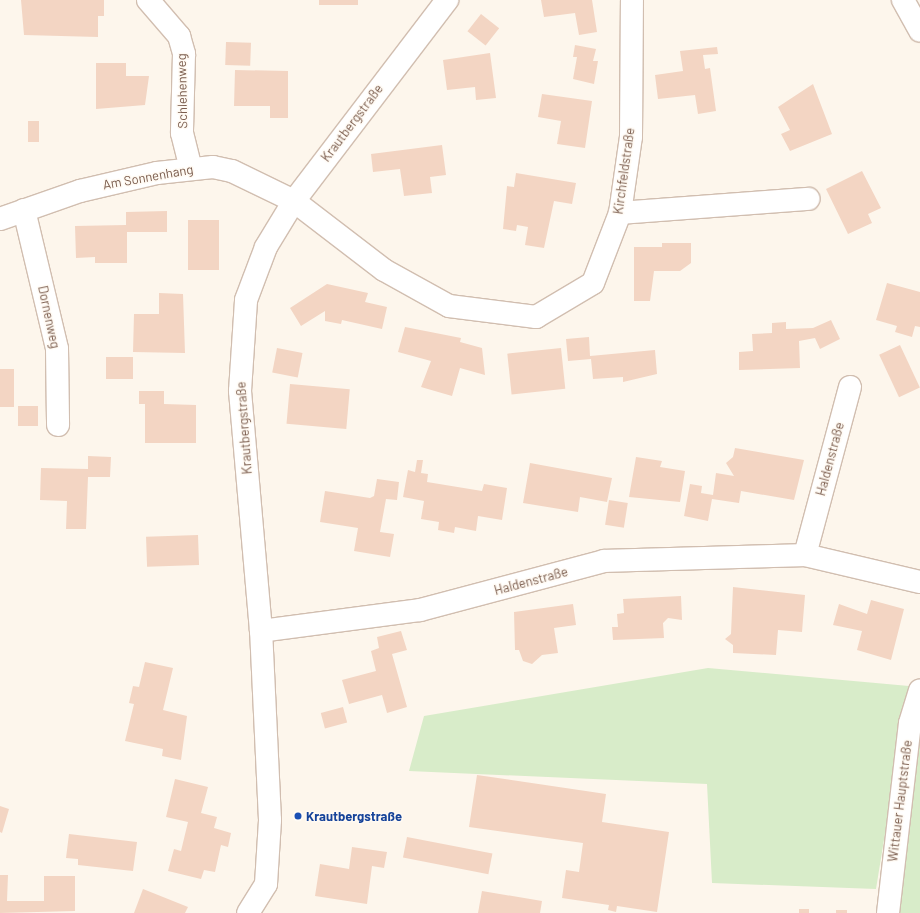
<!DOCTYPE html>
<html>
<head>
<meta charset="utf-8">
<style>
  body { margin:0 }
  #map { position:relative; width:920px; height:913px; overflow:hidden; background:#fdf6ec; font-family:Barlow,sans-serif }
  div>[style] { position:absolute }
  .green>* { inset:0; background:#d8ecc9 }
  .building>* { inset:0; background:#f3d5c3; transform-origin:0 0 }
  .roads { filter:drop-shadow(1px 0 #d1beb0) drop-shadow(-1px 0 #d1beb0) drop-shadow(0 1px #d1beb0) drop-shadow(0 -1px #d1beb0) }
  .minor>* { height:22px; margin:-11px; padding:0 11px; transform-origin:11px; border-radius:11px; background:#fff }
  .dots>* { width:11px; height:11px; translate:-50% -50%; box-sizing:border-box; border:2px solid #fffaf3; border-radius:50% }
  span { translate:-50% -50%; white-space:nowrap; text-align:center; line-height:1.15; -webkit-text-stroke:3px #fffaf3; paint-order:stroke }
  .street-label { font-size:13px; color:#7a5c4d }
  .transit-label { font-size:13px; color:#164399; font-weight:700 }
  .left { translate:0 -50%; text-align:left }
</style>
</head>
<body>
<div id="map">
  <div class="green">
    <div style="clip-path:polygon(708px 668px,909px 686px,876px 889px,712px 883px,707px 784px,409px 771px,424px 716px)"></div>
    <div style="clip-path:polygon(920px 723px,920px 913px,893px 913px)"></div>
  </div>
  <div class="building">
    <div style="clip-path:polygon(21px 0,104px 0,104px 16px,98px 16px,98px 37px,24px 35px)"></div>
    <div style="left:319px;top:0;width:39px;height:5px"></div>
    <div style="clip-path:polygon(541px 0,592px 0,597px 32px,579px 35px,575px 13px,544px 17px)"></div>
    <div style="left:481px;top:14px;width:23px;height:22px;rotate:38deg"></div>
    <div style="left:226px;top:42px;width:25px;height:23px;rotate:2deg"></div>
    <div style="clip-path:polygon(575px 45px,596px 49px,593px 61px,598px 61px,594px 84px,573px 79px,577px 57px,573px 57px)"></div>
    <div style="clip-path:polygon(717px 47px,718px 54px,703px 55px,705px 69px,710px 68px,716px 111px,698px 114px,695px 95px,658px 99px,655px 75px,683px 71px,680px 51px)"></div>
    <div style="clip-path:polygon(490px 53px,496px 98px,476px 100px,475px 87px,447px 90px,443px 60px)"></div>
    <div style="clip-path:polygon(96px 63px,126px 63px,126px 76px,149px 76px,145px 105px,96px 109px)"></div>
    <div style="clip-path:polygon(235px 70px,288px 71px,288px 118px,270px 118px,270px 106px,234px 106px)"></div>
    <div style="clip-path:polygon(813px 84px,832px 134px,790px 151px,781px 134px,790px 130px,778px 107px)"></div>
    <div style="clip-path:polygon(542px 94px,592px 101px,585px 148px,557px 144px,561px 121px,538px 117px)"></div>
    <div style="left:28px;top:121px;width:11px;height:21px"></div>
    <div style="clip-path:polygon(442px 145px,446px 175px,430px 177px,432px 193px,404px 196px,400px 169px,373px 172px,371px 154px)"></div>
    <div style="clip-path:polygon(862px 171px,881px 208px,868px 214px,872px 223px,848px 234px,826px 189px)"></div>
    <div style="clip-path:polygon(516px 173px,576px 183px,572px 204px,554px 201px,544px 248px,525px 245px,528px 227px,517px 225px,516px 231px,503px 229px,507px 186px,514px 187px)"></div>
    <div style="clip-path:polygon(167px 211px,167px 232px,127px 232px,127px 263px,95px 263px,95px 257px,76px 258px,75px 226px,126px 225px,126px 212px)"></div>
    <div style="left:188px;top:220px;width:31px;height:50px"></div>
    <div style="clip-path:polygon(662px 243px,691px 243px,691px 263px,680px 271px,654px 271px,650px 301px,634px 301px,634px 247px,662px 247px)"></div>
    <div style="clip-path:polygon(887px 283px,920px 292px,920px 327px,915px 326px,912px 337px,895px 332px,897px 326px,876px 320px)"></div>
    <div style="clip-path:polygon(327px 284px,368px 293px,365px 302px,387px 307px,382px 329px,342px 320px,341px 324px,325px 321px,325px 311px,301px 326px,290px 308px)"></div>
    <div style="clip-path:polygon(159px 293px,183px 294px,185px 353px,133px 352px,134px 314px,159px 314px)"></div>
    <div style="clip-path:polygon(831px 320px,840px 339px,820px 349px,815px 338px,799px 341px,800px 368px,739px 370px,739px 352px,753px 351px,752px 334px,772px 333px,772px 323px,786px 322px,786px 329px,813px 328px)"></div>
    <div style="clip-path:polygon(405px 327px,461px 338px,460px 342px,482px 348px,485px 375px,460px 368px,452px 396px,421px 387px,431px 361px,398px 352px)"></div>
    <div style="clip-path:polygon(589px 337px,590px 356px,655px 350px,657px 374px,623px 382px,623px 377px,593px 379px,591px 359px,568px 361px,566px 339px)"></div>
    <div style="left:900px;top:345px;width:47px;height:23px;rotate:65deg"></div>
    <div style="left:277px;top:348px;width:26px;height:25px;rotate:11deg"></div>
    <div style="left:561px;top:348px;width:41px;height:54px;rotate:84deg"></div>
    <div style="left:106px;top:357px;width:27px;height:22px"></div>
    <div style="left:0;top:369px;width:14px;height:38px"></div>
    <div style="left:290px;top:384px;width:60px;height:40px;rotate:5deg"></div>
    <div style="clip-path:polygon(139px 391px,164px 391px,164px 404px,196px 405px,196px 443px,145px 443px,145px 404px,139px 404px)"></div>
    <div style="left:18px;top:406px;width:20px;height:20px"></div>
    <div style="clip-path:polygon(735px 448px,804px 460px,794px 500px,741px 491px,739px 503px,712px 499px,708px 521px,684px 516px,690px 484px,702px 486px,701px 493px,713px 495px,716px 473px,734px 476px,726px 463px,733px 457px)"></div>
    <div style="clip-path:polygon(88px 456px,111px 457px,110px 477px,88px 477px,86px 529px,66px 529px,67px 501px,40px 500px,41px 468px,88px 469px)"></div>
    <div style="clip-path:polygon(636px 457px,662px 461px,660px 467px,685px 471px,680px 502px,629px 497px)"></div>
    <div style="clip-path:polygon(417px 460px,423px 460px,421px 473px,428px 474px,427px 482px,482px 491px,484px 484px,507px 488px,502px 520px,478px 516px,476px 531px,455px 527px,454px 533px,438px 530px,439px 522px,421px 519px,424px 501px,403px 497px,408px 470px,415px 472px)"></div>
    <div style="clip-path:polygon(530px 463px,612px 478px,607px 502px,580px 497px,578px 512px,523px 503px)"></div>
    <div style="clip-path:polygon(377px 479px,399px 482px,397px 500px,386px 499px,380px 532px,394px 534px,390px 557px,354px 551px,358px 528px,320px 522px,325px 491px,370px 498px,374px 496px)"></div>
    <div style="left:609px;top:500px;width:19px;height:25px;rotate:9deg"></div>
    <div style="left:198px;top:535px;width:30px;height:52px;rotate:88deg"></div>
    <div style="clip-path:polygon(733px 587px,805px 595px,802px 632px,778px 630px,776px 655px,733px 653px,733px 645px,725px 639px,731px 634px)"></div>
    <div style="clip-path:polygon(681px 596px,682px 620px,668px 618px,663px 623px,664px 638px,613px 640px,612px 627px,618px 627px,617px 614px,624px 613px,623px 599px)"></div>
    <div style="clip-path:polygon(871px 600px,904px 609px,891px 660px,857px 650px,862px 631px,833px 625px,839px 604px,867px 614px)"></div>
    <div style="clip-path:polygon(573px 604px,576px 625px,554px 628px,558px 653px,542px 655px,532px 664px,523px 661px,519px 650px,515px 650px,514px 612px)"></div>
    <div style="clip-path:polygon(401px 631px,407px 650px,392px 654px,407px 707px,387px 713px,382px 695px,349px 704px,342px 680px,376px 671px,371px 651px,379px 648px,377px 637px)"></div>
    <div style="clip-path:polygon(145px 662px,173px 668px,163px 710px,187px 716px,181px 760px,162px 756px,163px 749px,125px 741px,134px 704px,129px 703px,133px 686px,139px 687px)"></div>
    <div style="left:343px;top:707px;width:16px;height:23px;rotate:75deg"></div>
    <div style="clip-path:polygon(477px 775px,606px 794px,602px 822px,669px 832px,657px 912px,617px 906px,616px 912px,608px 910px,609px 905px,562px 898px,566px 870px,579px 872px,583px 843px,469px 827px)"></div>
    <div style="clip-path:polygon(175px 779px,208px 787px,201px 813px,217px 817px,214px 828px,231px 833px,228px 847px,221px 845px,215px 872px,204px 870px,201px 879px,168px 871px,174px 849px,181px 851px,188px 822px,166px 817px)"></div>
    <div style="clip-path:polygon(0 806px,9px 809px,2px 833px,0 832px)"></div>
    <div style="clip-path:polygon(69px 834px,137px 842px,133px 871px,78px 865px,78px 859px,66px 858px)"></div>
    <div style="left:407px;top:837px;width:87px;height:21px;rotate:11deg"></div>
    <div style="clip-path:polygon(352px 847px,387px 852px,384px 868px,372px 866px,367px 904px,315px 896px,320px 864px,349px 869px)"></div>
    <div style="clip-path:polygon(0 875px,8px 875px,7px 901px,44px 901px,44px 876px,75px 876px,75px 911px,0 913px)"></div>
    <div style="clip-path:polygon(143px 889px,188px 907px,185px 913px,134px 913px)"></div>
    <div style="clip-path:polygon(482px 891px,542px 901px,540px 913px,478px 913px)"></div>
    <div style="left:799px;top:909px;width:10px;height:4px"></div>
    <div style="left:836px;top:910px;width:11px;height:3px"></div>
  </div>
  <div class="roads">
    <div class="minor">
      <div style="left:148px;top:0;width:48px;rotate:49.3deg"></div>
      <div style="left:179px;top:36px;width:19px;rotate:74deg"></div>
      <div style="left:184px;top:54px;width:79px;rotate:91.5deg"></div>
      <div style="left:182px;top:133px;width:36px;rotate:76deg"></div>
      <div style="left:903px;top:0;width:35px;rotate:61deg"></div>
      <div style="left:24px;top:210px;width:143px;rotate:76.6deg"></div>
      <div style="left:57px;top:349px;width:76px;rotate:89.2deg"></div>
      <div style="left:620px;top:213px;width:189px;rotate:-4.3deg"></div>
      <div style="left:0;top:219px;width:85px;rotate:-19.3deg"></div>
      <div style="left:80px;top:191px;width:79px;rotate:-13.2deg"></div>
      <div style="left:157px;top:173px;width:56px;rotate:-6.1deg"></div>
      <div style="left:213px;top:167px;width:19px;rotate:12deg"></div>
      <div style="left:232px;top:171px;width:69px;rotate:25.8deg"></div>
      <div style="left:294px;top:201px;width:113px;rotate:37.5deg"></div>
      <div style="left:384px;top:270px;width:74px;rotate:29deg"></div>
      <div style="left:449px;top:306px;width:88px;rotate:7.2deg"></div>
      <div style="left:536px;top:317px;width:66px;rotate:-30.8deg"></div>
      <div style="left:593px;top:283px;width:75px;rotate:-68.9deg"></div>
      <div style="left:620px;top:213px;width:77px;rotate:-81.8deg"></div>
      <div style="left:631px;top:137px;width:137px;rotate:-89.6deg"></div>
      <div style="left:850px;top:387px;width:174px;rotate:105deg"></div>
      <div style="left:805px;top:555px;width:118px;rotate:13.2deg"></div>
      <div style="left:261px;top:631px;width:160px;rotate:-7.5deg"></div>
      <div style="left:420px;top:610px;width:190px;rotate:-14.9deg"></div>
      <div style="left:604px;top:561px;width:201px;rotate:-1.7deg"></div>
      <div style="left:248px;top:913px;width:34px;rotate:-58deg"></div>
      <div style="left:266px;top:884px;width:64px;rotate:-86.4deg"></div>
      <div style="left:270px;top:820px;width:189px;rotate:-92.7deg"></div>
      <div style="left:261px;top:631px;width:241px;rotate:-95deg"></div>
      <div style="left:240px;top:391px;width:91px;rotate:-86.2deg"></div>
      <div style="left:246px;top:300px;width:57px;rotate:-69.3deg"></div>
      <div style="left:266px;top:247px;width:54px;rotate:-58.7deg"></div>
      <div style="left:294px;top:201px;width:253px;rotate:-52.7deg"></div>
      <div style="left:888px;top:913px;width:191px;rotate:-83.4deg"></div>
      <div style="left:910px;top:723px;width:34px;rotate:-73deg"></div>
    </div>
  </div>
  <div class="dots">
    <div style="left:298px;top:816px;background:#1a4fb4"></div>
  </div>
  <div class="street-label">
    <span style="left:182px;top:91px;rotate:-91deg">Schlehenweg</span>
    <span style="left:352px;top:123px;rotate:-53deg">Krautbergstraße</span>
    <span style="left:624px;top:171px;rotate:-82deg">Kirchfeldstraße</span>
    <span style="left:148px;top:177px;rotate:-10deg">Am Sonnenhang</span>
    <span style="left:49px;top:317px;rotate:78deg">Dornenweg</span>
    <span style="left:244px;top:428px;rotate:-94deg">Krautbergstraße</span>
    <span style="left:830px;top:459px;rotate:-75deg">Haldenstraße</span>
    <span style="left:531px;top:581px;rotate:-15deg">Haldenstraße</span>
    <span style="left:900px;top:801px;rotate:-83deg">Wittauer Hauptstraße</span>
  </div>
  <div class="transit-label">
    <span class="left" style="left:306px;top:816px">Krautbergstraße</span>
  </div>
</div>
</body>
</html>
